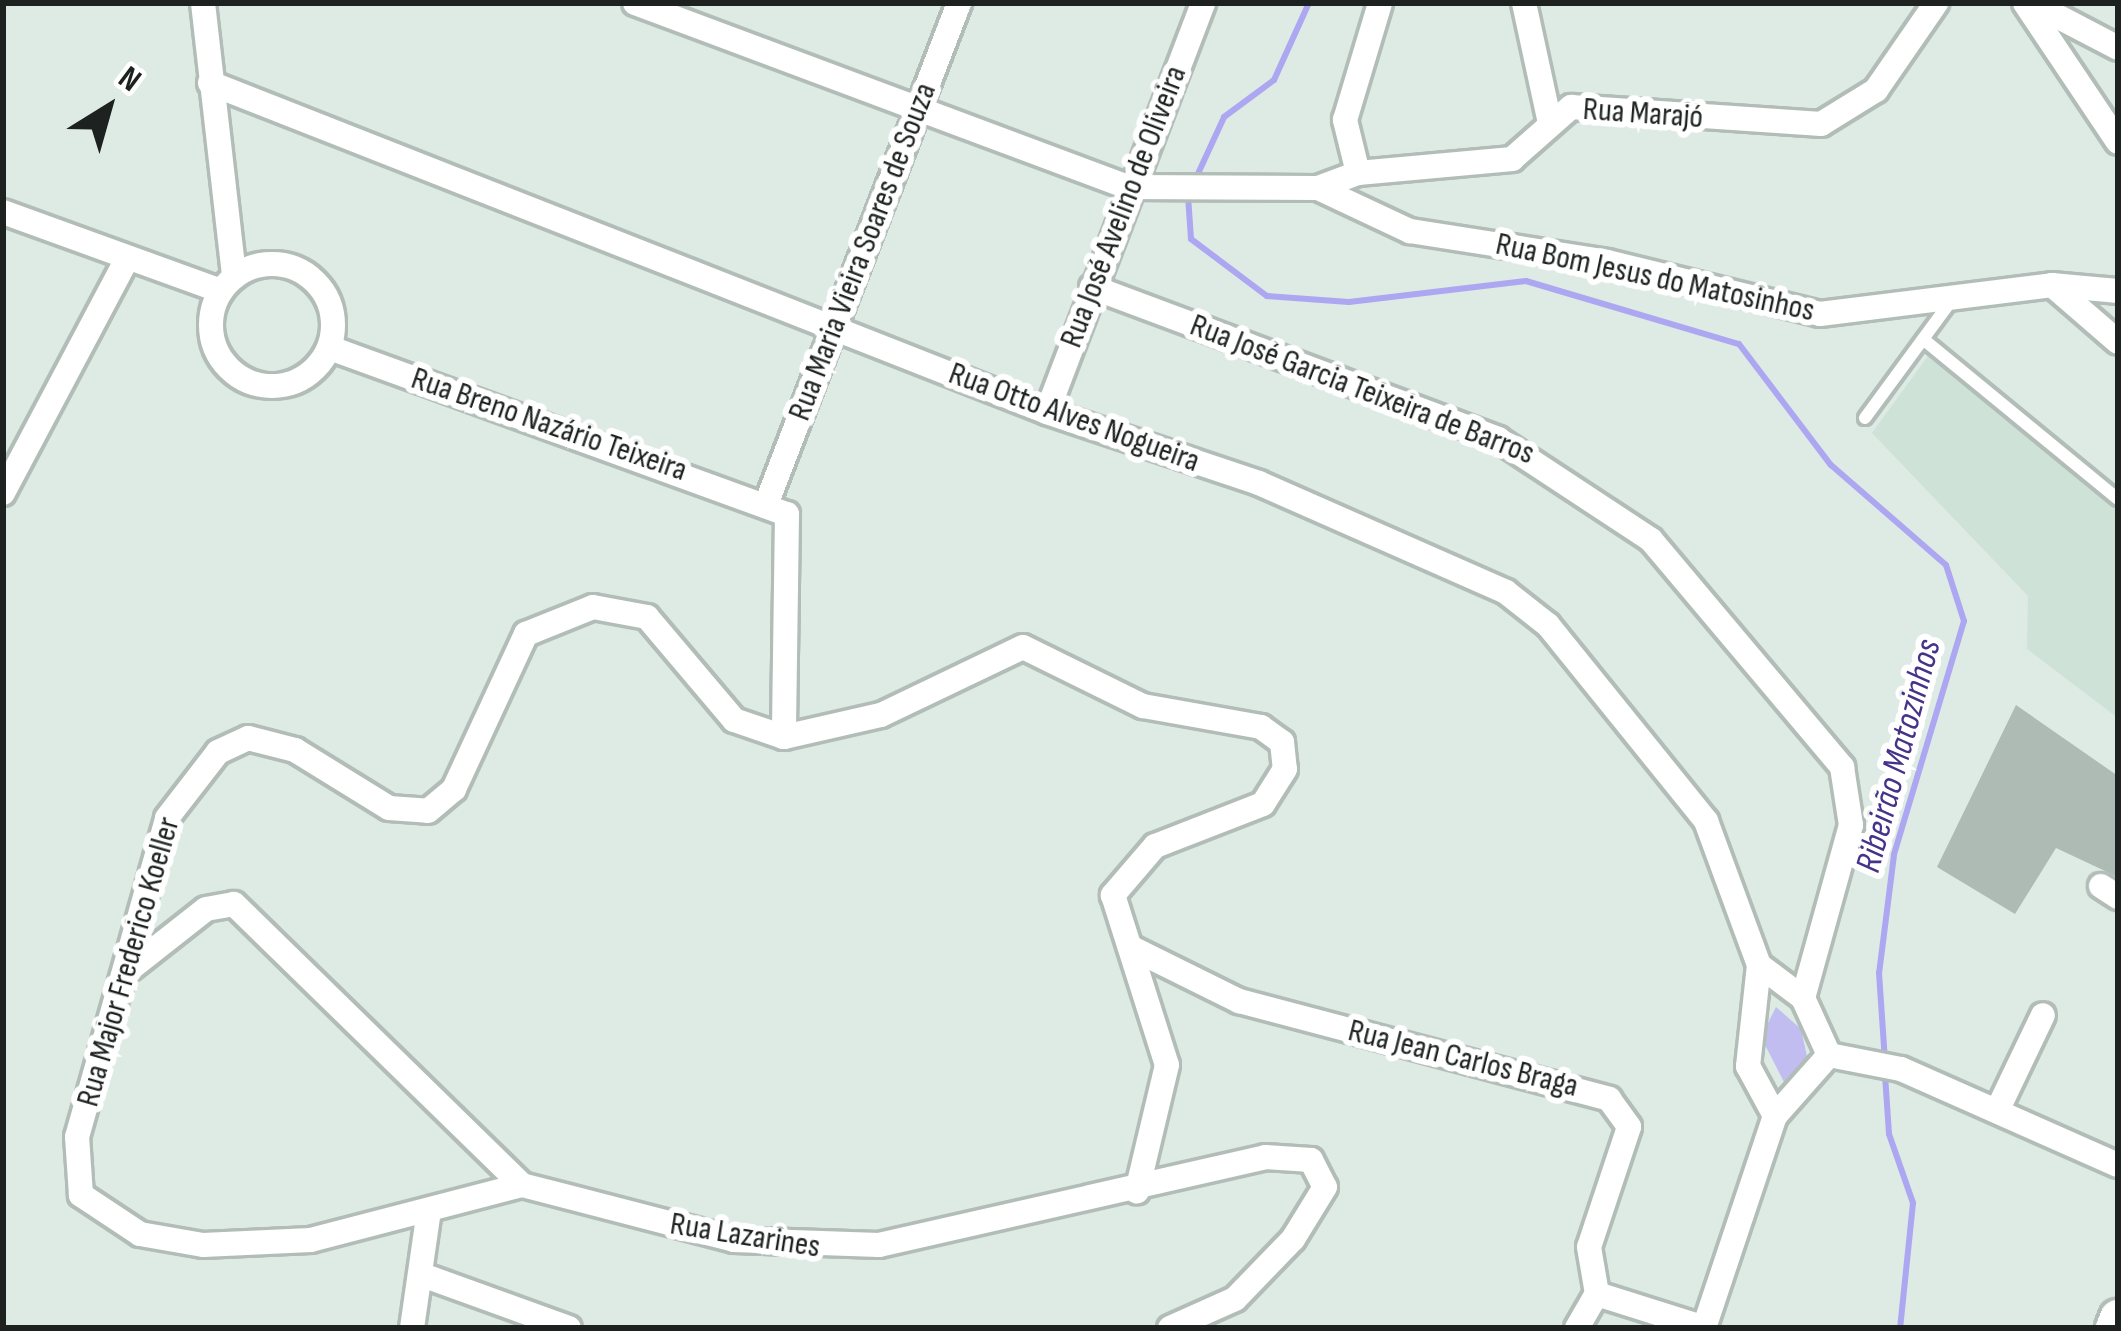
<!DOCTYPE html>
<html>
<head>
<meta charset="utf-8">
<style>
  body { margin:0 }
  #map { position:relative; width:2121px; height:1331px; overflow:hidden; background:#deeae4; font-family:"Sofia Sans Condensed",sans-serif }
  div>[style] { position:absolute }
  .built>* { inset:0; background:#cee2d8 }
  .green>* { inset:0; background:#c1bdf1 }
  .stream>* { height:6px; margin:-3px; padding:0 3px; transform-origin:3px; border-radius:3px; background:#ada6f1 }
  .building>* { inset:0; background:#aebab4 }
  .roads { filter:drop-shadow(3px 0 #b2bdb8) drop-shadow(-3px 0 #b2bdb8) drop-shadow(0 3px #b2bdb8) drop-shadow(0 -3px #b2bdb8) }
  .service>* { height:12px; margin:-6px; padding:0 6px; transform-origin:6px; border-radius:6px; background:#fff }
  .minor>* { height:24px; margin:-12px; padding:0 12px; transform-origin:12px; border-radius:12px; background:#fff }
  .minor>.ring { margin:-12px; padding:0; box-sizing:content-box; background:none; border:24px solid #fff; border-radius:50% }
  .secondary>* { height:36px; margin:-18px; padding:0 18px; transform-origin:18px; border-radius:18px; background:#fff }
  span { translate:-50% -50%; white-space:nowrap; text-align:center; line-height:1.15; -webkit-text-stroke:12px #fff; paint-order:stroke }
  .street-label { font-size:33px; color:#1d2220 }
  .water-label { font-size:36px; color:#453389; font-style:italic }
  .frame { position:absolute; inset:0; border:6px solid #1d2220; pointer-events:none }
  .north { position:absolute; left:48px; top:48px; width:120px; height:120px; -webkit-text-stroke:9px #fff; paint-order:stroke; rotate:37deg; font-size:33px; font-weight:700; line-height:48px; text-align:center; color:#1d2220 }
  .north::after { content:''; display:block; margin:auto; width:42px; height:54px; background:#1d2220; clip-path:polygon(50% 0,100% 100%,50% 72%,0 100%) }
</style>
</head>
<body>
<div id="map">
  <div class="built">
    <div style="clip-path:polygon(1928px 356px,2118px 509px,2118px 718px,2027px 649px,2028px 596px,1872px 433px)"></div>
  </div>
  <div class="green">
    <div style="clip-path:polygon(1776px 1007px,1801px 1029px,1808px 1061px,1798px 1080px,1784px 1082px,1761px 1037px)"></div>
  </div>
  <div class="stream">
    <div style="left:1196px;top:178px;width:67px;rotate:-65.3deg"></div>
    <div style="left:1224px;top:117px;width:62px;rotate:-36.5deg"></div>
    <div style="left:1274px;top:80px;width:85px;rotate:-65.6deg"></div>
    <div style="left:1188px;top:196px;width:43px;rotate:86deg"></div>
    <div style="left:1191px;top:239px;width:95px;rotate:36.9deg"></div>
    <div style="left:1267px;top:296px;width:82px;rotate:4.2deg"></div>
    <div style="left:1349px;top:302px;width:178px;rotate:-6.8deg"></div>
    <div style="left:1526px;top:281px;width:222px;rotate:16.5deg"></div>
    <div style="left:1739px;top:344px;width:152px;rotate:52.8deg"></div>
    <div style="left:1831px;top:465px;width:152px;rotate:41deg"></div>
    <div style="left:1946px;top:565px;width:59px;rotate:72.2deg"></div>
    <div style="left:1964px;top:621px;width:244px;rotate:106.7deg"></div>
    <div style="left:1894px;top:855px;width:119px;rotate:97.2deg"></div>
    <div style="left:1879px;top:973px;width:88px;rotate:86.1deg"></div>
    <div style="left:1885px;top:1075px;width:59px;rotate:86.1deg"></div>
    <div style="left:1889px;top:1134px;width:73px;rotate:70.8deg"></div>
    <div style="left:1913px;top:1203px;width:126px;rotate:95.9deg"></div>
  </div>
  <div class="building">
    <div style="clip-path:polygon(2016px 705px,2118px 776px,2118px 877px,2056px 848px,2015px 914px,1937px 867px)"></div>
  </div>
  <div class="roads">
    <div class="service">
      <div style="left:1923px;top:339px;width:252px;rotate:39.4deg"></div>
      <div style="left:1865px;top:418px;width:145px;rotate:-53.7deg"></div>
    </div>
    <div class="minor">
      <div style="left:203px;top:3px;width:275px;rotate:83.5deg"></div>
      <div style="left:635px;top:3px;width:526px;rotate:20.47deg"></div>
      <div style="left:1128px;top:187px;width:190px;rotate:0.3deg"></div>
      <div style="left:1318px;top:188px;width:102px;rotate:25.1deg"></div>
      <div style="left:1410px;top:231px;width:199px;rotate:8.9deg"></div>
      <div style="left:1607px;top:262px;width:219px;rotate:13.7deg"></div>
      <div style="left:1820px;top:314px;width:234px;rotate:-7.1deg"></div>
      <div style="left:2052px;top:285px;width:66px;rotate:5.2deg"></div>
      <div style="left:1524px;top:3px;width:119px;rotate:77.8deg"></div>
      <div style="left:2025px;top:3px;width:167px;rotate:56.2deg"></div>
      <div style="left:2032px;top:3px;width:97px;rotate:27.6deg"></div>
      <div style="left:210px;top:83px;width:899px;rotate:21.46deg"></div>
      <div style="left:1047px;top:412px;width:224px;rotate:18.5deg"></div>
      <div style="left:1259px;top:483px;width:270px;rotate:23.8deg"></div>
      <div style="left:1506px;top:592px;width:53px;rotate:38.2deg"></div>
      <div style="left:1548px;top:625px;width:252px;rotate:51.1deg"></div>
      <div style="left:1706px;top:821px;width:153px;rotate:69.8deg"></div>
      <div style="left:1358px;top:173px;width:55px;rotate:-103.8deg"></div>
      <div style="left:1345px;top:120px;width:122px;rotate:-73.3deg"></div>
      <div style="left:1318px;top:188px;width:43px;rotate:-20.6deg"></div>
      <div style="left:1358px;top:173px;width:155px;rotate:-5.2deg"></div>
      <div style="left:1512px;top:159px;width:79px;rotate:-41.4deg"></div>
      <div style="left:1571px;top:107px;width:251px;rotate:3.9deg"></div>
      <div style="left:1821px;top:124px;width:65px;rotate:-31.7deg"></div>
      <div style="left:1876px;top:90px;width:106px;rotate:-55.4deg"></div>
      <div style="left:3px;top:212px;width:232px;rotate:19.9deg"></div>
      <div class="ring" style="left:211px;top:264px;width:98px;height:98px"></div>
      <div style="left:2052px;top:285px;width:87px;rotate:40.8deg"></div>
      <div style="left:1092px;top:287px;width:434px;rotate:20.5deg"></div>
      <div style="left:1498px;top:439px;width:183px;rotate:33.4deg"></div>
      <div style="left:1651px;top:540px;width:297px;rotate:49.9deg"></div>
      <div style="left:1842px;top:767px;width:59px;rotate:81.2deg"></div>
      <div style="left:1851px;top:825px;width:180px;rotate:105.5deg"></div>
      <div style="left:330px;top:348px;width:486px;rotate:20deg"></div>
      <div style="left:787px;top:514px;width:223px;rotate:90.8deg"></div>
      <div style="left:784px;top:737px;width:99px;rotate:-12.8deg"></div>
      <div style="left:881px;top:715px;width:157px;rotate:-25.6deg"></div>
      <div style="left:1023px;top:647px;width:134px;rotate:26.2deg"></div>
      <div style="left:1143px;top:706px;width:120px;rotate:10.1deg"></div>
      <div style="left:1261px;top:727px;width:26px;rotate:36deg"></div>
      <div style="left:1282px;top:742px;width:27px;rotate:84deg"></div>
      <div style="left:1285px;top:769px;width:41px;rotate:122.2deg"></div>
      <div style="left:1263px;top:804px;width:116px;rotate:158.7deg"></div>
      <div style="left:1155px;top:846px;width:65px;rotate:130.6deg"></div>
      <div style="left:1113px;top:895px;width:178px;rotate:72.4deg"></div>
      <div style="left:1167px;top:1065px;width:130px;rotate:103.4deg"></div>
      <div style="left:1047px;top:412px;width:438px;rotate:-69.1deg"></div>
      <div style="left:3px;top:493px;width:263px;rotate:-62.1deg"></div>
      <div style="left:767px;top:502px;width:535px;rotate:-68.95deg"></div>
      <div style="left:2101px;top:886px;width:20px;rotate:33deg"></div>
      <div style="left:1130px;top:947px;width:122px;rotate:26.4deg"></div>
      <div style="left:1239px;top:1001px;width:383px;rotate:14.8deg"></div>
      <div style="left:1609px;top:1099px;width:34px;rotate:54deg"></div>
      <div style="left:1629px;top:1127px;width:126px;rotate:108.4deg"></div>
      <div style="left:1589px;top:1247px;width:48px;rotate:80.3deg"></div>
      <div style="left:1759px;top:965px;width:102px;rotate:96.2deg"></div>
      <div style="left:1748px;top:1066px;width:57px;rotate:61.6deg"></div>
      <div style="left:1775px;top:1116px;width:81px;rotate:-48.5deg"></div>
      <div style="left:1759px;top:965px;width:55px;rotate:36.9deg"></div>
      <div style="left:1803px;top:998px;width:63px;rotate:65.5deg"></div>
      <div style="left:131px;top:968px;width:95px;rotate:-38.2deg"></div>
      <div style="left:206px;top:909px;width:28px;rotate:-10deg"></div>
      <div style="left:234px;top:904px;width:402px;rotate:44.3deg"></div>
      <div style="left:522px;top:1185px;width:219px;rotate:14.5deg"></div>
      <div style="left:734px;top:1240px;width:145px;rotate:2deg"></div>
      <div style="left:879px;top:1245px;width:396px;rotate:-12.8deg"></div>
      <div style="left:1265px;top:1157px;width:46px;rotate:3.7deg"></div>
      <div style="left:1311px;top:1160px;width:30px;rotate:63deg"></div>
      <div style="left:1325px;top:1187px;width:61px;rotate:121.6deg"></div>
      <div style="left:1293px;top:1239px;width:83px;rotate:134deg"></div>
      <div style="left:1235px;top:1299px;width:71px;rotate:156deg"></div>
      <div style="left:1829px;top:1055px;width:73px;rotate:11deg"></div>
      <div style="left:1901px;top:1069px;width:237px;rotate:23.9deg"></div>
      <div style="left:1997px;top:1111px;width:106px;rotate:-64.4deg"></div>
      <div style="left:522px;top:1185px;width:218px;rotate:165.4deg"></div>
      <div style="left:311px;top:1240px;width:108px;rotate:177.3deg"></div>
      <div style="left:203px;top:1245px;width:64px;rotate:-170.1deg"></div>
      <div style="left:140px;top:1234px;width:71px;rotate:-146.5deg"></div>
      <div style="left:81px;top:1195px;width:58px;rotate:-93.9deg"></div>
      <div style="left:77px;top:1137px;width:331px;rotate:-74.2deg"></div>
      <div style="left:167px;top:818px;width:83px;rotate:-52.3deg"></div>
      <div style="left:218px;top:752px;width:33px;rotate:-25deg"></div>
      <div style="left:248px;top:738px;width:49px;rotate:14.3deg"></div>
      <div style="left:295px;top:750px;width:110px;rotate:31.7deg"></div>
      <div style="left:389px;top:808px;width:39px;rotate:4deg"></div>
      <div style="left:428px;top:811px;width:34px;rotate:-40deg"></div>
      <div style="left:454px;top:789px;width:171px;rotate:-65.1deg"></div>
      <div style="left:526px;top:634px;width:72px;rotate:-21.9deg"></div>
      <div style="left:593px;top:607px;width:55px;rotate:10.5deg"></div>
      <div style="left:647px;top:617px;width:135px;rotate:49.8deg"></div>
      <div style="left:734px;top:720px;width:53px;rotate:18.8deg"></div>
      <div style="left:425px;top:1276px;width:153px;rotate:19.9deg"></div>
      <div style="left:1597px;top:1294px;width:113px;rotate:17.5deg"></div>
      <div style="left:412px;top:1328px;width:119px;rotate:-81.8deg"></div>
      <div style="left:1577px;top:1328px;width:39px;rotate:-60deg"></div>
      <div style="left:1704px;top:1328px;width:224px;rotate:-71.5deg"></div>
    </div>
    <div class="secondary">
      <div style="left:2114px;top:1328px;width:11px;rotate:-68deg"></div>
    </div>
  </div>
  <div class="street-label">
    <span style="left:1643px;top:114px;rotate:4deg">Rua Marajó</span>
    <span style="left:1124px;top:207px;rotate:-69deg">Rua José Avelino de Oliveira</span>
    <span style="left:863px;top:252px;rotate:-69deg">Rua Maria Vieira Soares de Souza</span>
    <span style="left:1655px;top:278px;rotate:12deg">Rua Bom Jesus do Matosinhos</span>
    <span style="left:1362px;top:390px;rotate:21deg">Rua José Garcia Teixeira de Barros</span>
    <span style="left:1074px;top:418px;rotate:20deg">Rua Otto Alves Nogueira</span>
    <span style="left:549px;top:425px;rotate:19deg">Rua Breno Nazário Teixeira</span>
    <span style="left:129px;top:962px;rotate:-74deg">Rua Major Frederico Koeller</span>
    <span style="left:1463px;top:1059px;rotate:14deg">Rua Jean Carlos Braga</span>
    <span style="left:745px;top:1236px;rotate:9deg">Rua Lazarines</span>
  </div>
  <div class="water-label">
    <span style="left:1899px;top:756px;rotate:-75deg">Ribeirão Matozinhos</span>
  </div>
  <div class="frame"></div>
  <div class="north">N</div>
</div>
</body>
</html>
